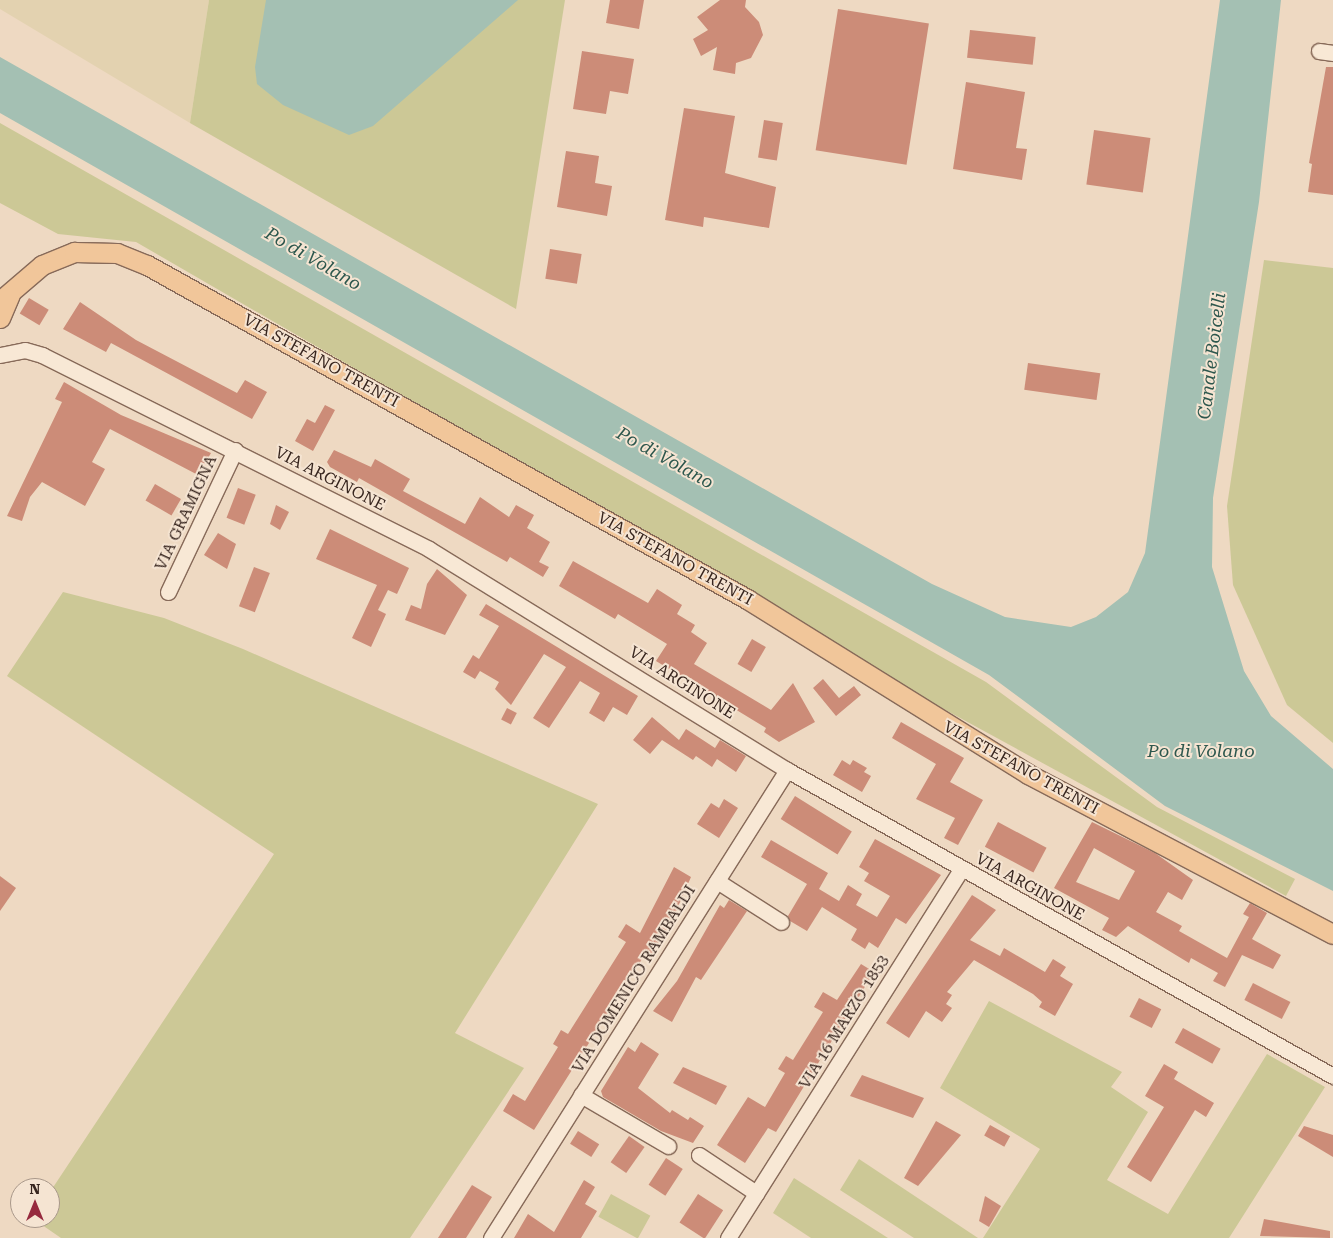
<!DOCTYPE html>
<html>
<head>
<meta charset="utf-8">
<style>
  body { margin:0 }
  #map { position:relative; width:1333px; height:1238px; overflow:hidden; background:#eed9c2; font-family:"Roboto Serif",serif }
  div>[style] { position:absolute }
  .farmland>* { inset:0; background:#e3d2b0 }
  .green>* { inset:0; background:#ccc896; transform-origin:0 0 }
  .water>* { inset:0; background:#a4c0b3 }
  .building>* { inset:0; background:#cc8c78; transform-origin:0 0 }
  .roads { filter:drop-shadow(1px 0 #876a59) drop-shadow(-1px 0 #876a59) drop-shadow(0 1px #876a59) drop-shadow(0 -1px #876a59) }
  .minor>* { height:15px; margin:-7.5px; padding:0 7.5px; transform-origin:7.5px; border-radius:7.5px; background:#f8e8d5 }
  .major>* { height:19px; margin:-9.5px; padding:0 9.5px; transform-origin:9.5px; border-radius:9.5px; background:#f1c69a }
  span { translate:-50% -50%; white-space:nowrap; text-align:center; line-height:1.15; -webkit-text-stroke:4px #f5e4d2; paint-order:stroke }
  .street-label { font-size:16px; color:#37251e }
  .water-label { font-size:18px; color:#2d574d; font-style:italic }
  .north { position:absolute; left:10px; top:1178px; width:50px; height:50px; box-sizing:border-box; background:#f5e4d2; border:1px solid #a9988a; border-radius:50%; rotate:0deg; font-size:14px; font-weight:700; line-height:20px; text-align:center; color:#37251e }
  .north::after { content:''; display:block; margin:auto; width:18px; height:22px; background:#962a3e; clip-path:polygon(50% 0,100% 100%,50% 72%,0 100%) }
</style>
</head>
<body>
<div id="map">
  <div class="farmland">
    <div style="clip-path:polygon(0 0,209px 0,190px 123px,0 9px)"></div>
  </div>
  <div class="green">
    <div style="clip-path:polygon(209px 0,565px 0,516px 309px,190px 123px)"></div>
    <div style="clip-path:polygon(0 123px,986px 682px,1157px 807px,1295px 879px,1286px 896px,940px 707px,136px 242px,58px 234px,0 203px)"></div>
    <div style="clip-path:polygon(1264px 260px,1333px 268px,1333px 743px,1287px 705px,1233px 585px,1227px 506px)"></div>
    <div style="clip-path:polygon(63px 592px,164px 618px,243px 649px,598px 804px,455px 1033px,524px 1068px,410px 1238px,61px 1238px,32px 1218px,50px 1218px,50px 1192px,274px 854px,7px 676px)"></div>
    <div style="clip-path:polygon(989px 1001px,1122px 1072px,1111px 1087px,1148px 1112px,1107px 1180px,1168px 1214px,1267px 1054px,1325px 1087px,1229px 1238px,983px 1238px,1040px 1149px,940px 1088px)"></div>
    <div style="clip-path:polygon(859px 1159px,978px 1238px,914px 1238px,840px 1190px)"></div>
    <div style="clip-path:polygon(794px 1178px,888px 1238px,811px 1238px,773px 1213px)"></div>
    <div style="left:611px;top:1194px;width:45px;height:26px;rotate:29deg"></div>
  </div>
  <div class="water">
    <div style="clip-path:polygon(266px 0,518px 0,373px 126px,349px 135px,283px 105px,257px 84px,255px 67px)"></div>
    <div style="clip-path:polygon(1220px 0,1281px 0,1259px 202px,1213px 498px,1212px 567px,1244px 671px,1271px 716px,1333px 769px,1333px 891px,1165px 806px,989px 675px,0 113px,0 57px,932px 584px,1005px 617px,1071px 627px,1096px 617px,1128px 592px,1145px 553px)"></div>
  </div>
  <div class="building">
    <div style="clip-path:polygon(610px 0,644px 0,639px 29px,606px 23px)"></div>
    <div style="clip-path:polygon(720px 0,746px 0,745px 7px,759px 22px,763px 35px,751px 58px,736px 63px,735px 74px,713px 70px,717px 47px,701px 56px,693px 39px,708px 30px,697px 17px)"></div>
    <div style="left:838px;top:9px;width:92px;height:143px;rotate:9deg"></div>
    <div style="left:970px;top:30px;width:66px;height:28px;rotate:6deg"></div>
    <div style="clip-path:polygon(582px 51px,634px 59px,628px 94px,610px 91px,606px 114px,573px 109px)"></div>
    <div style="clip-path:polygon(1326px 67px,1333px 67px,1333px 195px,1308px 192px,1312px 164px,1309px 163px)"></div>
    <div style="clip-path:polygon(966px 82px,1025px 92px,1016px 148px,1027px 149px,1022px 180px,953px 169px)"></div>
    <div style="clip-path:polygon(684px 108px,735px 116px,725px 173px,776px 187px,769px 228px,704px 217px,703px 227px,665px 220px)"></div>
    <div style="left:764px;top:120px;width:19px;height:38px;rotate:9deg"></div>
    <div style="left:1094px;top:130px;width:57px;height:55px;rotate:8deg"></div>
    <div style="clip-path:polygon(566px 151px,599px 156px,595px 183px,612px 186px,607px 216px,557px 207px)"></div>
    <div style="left:550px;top:249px;width:32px;height:30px;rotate:9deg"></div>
    <div style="left:29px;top:298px;width:23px;height:18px;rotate:31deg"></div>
    <div style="clip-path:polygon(80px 302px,136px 340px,237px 393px,245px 380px,267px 392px,252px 419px,111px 343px,106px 352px,63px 329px)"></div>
    <div style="left:1028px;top:363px;width:73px;height:27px;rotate:8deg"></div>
    <div style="clip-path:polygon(64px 382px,121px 415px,211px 453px,198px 475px,110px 429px,92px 462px,105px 469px,85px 506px,42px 482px,30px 497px,22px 521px,7px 516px,62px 402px,55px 399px)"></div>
    <div style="clip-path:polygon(325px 405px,335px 410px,313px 451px,295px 441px,307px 419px,315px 423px)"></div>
    <div style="clip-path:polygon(334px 450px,371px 467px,375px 459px,410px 479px,403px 491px,465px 524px,480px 497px,509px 517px,516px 505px,534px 515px,527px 528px,550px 542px,539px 562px,549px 567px,543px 577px,510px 557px,507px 562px,359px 478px,357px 482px,330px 467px,327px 462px)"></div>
    <div style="left:155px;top:484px;width:30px;height:19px;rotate:30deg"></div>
    <div style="left:238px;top:488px;width:19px;height:32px;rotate:21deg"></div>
    <div style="clip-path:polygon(276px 505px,289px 512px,280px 530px,270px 524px)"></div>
    <div style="clip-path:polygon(330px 529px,409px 568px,397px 594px,388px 590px,378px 610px,386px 614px,371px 647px,352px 638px,377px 585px,316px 559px)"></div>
    <div style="clip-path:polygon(218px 533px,236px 544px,227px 569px,204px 555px)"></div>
    <div style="clip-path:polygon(573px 561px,648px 603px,657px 589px,682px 605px,677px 614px,695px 625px,691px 632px,707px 643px,694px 664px,771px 710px,793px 683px,815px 722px,779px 742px,764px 732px,766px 728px,656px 661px,667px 644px,618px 614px,615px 619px,559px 586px)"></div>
    <div style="left:254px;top:567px;width:17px;height:42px;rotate:21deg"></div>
    <div style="clip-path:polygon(437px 569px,467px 595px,445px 635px,405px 620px,411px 605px,421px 609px,427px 584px)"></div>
    <div style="clip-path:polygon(486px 604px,638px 696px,627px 715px,613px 707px,604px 722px,589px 713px,600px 693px,580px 681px,549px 728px,533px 718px,566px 667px,544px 654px,511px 705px,495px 689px,499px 682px,480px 671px,475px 679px,463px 672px,473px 655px,479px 659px,499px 626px,479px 615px)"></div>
    <div style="left:752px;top:639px;width:16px;height:29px;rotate:30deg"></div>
    <div style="clip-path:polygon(823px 679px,839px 698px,854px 686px,861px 695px,836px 716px,813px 688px)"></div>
    <div style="left:507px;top:708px;width:11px;height:13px;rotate:27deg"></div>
    <div style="clip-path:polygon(652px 717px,679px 740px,686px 729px,715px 748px,720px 740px,746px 756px,736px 772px,717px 759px,712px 767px,696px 756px,693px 760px,662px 740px,650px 754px,633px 740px)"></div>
    <div style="clip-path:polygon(901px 722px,964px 758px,950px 782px,983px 800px,958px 845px,944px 838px,955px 818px,916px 799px,936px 764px,892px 738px)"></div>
    <div style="clip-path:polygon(842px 760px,850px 765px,853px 760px,867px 768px,864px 772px,871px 776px,862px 792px,833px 775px)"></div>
    <div style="left:795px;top:796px;width:67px;height:27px;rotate:32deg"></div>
    <div style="clip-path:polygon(724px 799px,738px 808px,719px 838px,697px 824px,711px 803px,719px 808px)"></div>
    <div style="left:998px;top:822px;width:55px;height:28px;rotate:28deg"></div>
    <div style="clip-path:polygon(evenodd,1092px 822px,1155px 853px,1193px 880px,1182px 900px,1168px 892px,1156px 912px,1182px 926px,1179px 931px,1227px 958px,1249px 917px,1243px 914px,1250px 903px,1267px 913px,1252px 939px,1281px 955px,1273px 969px,1242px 955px,1225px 987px,1213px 981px,1218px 973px,1191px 958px,1189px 963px,1128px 926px,1116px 937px,1102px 930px,1109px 918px,1054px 888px,1092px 822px,1094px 848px,1135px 871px,1119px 900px,1076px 882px,1094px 848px)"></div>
    <div style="clip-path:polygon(875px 839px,941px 875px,906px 924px,896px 918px,878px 948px,869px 942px,865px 949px,851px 940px,857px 929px,822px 907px,807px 931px,790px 921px,788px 916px,807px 884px,761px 857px,771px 840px,828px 873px,819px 889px,839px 901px,848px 885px,862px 894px,856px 905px,877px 917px,890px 896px,864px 881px,869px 873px,859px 867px)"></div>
    <div style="clip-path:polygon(674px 867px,691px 877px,666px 934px,650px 959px,644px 956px,534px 1130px,503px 1111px,513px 1094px,525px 1101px,558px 1047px,553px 1044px,561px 1030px,568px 1034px,626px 942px,618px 937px,626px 924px,640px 933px)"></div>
    <div style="clip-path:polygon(0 876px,16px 888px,0 911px)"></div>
    <div style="clip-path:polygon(972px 895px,996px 910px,970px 940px,1000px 956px,1004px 948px,1045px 972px,1053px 959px,1066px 967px,1060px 976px,1073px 984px,1055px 1016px,1039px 1007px,1042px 1002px,1033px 994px,974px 960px,947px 992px,952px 995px,946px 1004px,952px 1008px,942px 1022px,926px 1011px,909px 1038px,886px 1023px)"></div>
    <div style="clip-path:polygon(729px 900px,747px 911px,701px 980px,696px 977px,672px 1022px,653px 1011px,677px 981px,720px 905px,724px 908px)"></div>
    <div style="clip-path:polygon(861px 964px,874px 972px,776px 1132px,768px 1128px,745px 1163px,717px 1145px,748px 1097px,765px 1107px,785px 1073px,778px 1069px,786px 1056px,793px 1060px,823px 1012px,814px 1007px,823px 992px,837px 1000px)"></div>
    <div style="left:1253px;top:983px;width:42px;height:19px;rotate:27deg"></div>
    <div style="left:1139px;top:998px;width:25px;height:21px;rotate:27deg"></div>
    <div style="left:1183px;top:1028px;width:43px;height:17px;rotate:29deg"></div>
    <div style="clip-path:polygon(641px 1042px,659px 1054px,638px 1088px,670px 1113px,672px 1110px,688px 1120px,690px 1117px,704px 1126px,693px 1143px,661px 1131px,603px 1097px,601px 1091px,628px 1047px,635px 1052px)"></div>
    <div style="clip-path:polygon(1164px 1064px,1178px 1072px,1174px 1079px,1214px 1103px,1206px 1117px,1195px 1110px,1151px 1182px,1127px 1167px,1164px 1107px,1145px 1096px)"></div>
    <div style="clip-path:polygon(683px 1067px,727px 1086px,716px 1105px,673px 1083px)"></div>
    <div style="clip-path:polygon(862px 1075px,924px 1098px,913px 1118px,850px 1096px)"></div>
    <div style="clip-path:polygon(936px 1121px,961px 1135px,918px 1186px,904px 1178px)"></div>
    <div style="left:990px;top:1125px;width:23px;height:12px;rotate:29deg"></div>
    <div style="clip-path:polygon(1304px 1126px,1333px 1135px,1333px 1157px,1298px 1136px)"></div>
    <div style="left:578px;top:1131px;width:25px;height:15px;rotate:32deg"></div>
    <div style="left:629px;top:1136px;width:19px;height:32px;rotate:35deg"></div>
    <div style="left:666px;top:1158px;width:20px;height:32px;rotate:33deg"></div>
    <div style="clip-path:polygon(584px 1180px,595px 1187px,585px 1204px,597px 1211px,581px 1238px,514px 1238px,528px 1214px,554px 1232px)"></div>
    <div style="clip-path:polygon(472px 1185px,492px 1197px,466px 1238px,438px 1238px)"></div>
    <div style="left:698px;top:1194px;width:30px;height:34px;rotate:33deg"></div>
    <div style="clip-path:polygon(985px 1196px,1001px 1206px,989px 1227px,979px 1221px)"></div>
    <div style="clip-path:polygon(1264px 1219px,1330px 1231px,1330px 1238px,1260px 1236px)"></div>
  </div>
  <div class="roads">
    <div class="minor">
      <div style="left:1319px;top:51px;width:14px;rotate:8deg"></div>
      <div style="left:0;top:355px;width:25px;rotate:-11deg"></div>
      <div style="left:25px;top:350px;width:18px;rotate:16deg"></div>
      <div style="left:42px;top:355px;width:433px;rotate:26.6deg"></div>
      <div style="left:429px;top:549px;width:421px;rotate:31.7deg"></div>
      <div style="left:787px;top:770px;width:626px;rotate:29.27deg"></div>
      <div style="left:168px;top:592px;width:157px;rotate:-64.7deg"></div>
      <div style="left:717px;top:881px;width:76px;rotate:32.6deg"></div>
      <div style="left:581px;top:1095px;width:101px;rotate:30.4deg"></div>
      <div style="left:699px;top:1155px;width:69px;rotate:33.7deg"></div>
      <div style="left:491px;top:1238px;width:554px;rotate:-57.69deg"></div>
      <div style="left:728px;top:1238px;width:436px;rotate:-57.7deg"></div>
    </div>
    <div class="major">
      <div style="left:0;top:301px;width:55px;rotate:-40.6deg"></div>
      <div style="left:42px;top:265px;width:35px;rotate:-22deg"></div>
      <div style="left:74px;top:252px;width:43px;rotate:1.3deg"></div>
      <div style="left:117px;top:253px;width:32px;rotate:22deg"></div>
      <div style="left:147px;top:265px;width:687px;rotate:29.1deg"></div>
      <div style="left:747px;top:599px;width:331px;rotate:31.9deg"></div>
      <div style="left:1028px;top:774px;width:344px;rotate:27.7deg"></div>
      <div style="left:0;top:318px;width:25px;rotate:-67deg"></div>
    </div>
  </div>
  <div class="street-label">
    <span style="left:321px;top:361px;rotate:29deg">VIA STEFANO TRENTI</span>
    <span style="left:330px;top:479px;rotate:27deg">VIA ARGINONE</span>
    <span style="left:186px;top:513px;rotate:-65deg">VIA GRAMIGNA</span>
    <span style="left:675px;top:559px;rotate:29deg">VIA STEFANO TRENTI</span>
    <span style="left:682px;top:683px;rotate:32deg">VIA ARGINONE</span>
    <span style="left:1021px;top:768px;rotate:29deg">VIA STEFANO TRENTI</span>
    <span style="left:1030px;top:887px;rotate:29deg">VIA ARGINONE</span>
    <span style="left:634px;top:979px;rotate:-58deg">VIA DOMENICO RAMBALDI</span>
    <span style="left:844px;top:1022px;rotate:-58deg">VIA 16 MARZO 1853</span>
  </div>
  <div class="water-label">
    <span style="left:313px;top:259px;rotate:30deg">Po di Volano</span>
    <span style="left:1212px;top:356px;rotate:-83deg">Canale Boicelli</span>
    <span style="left:665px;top:458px;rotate:29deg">Po di Volano</span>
    <span style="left:1201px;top:751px">Po di Volano</span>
  </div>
  <div class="north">N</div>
</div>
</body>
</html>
